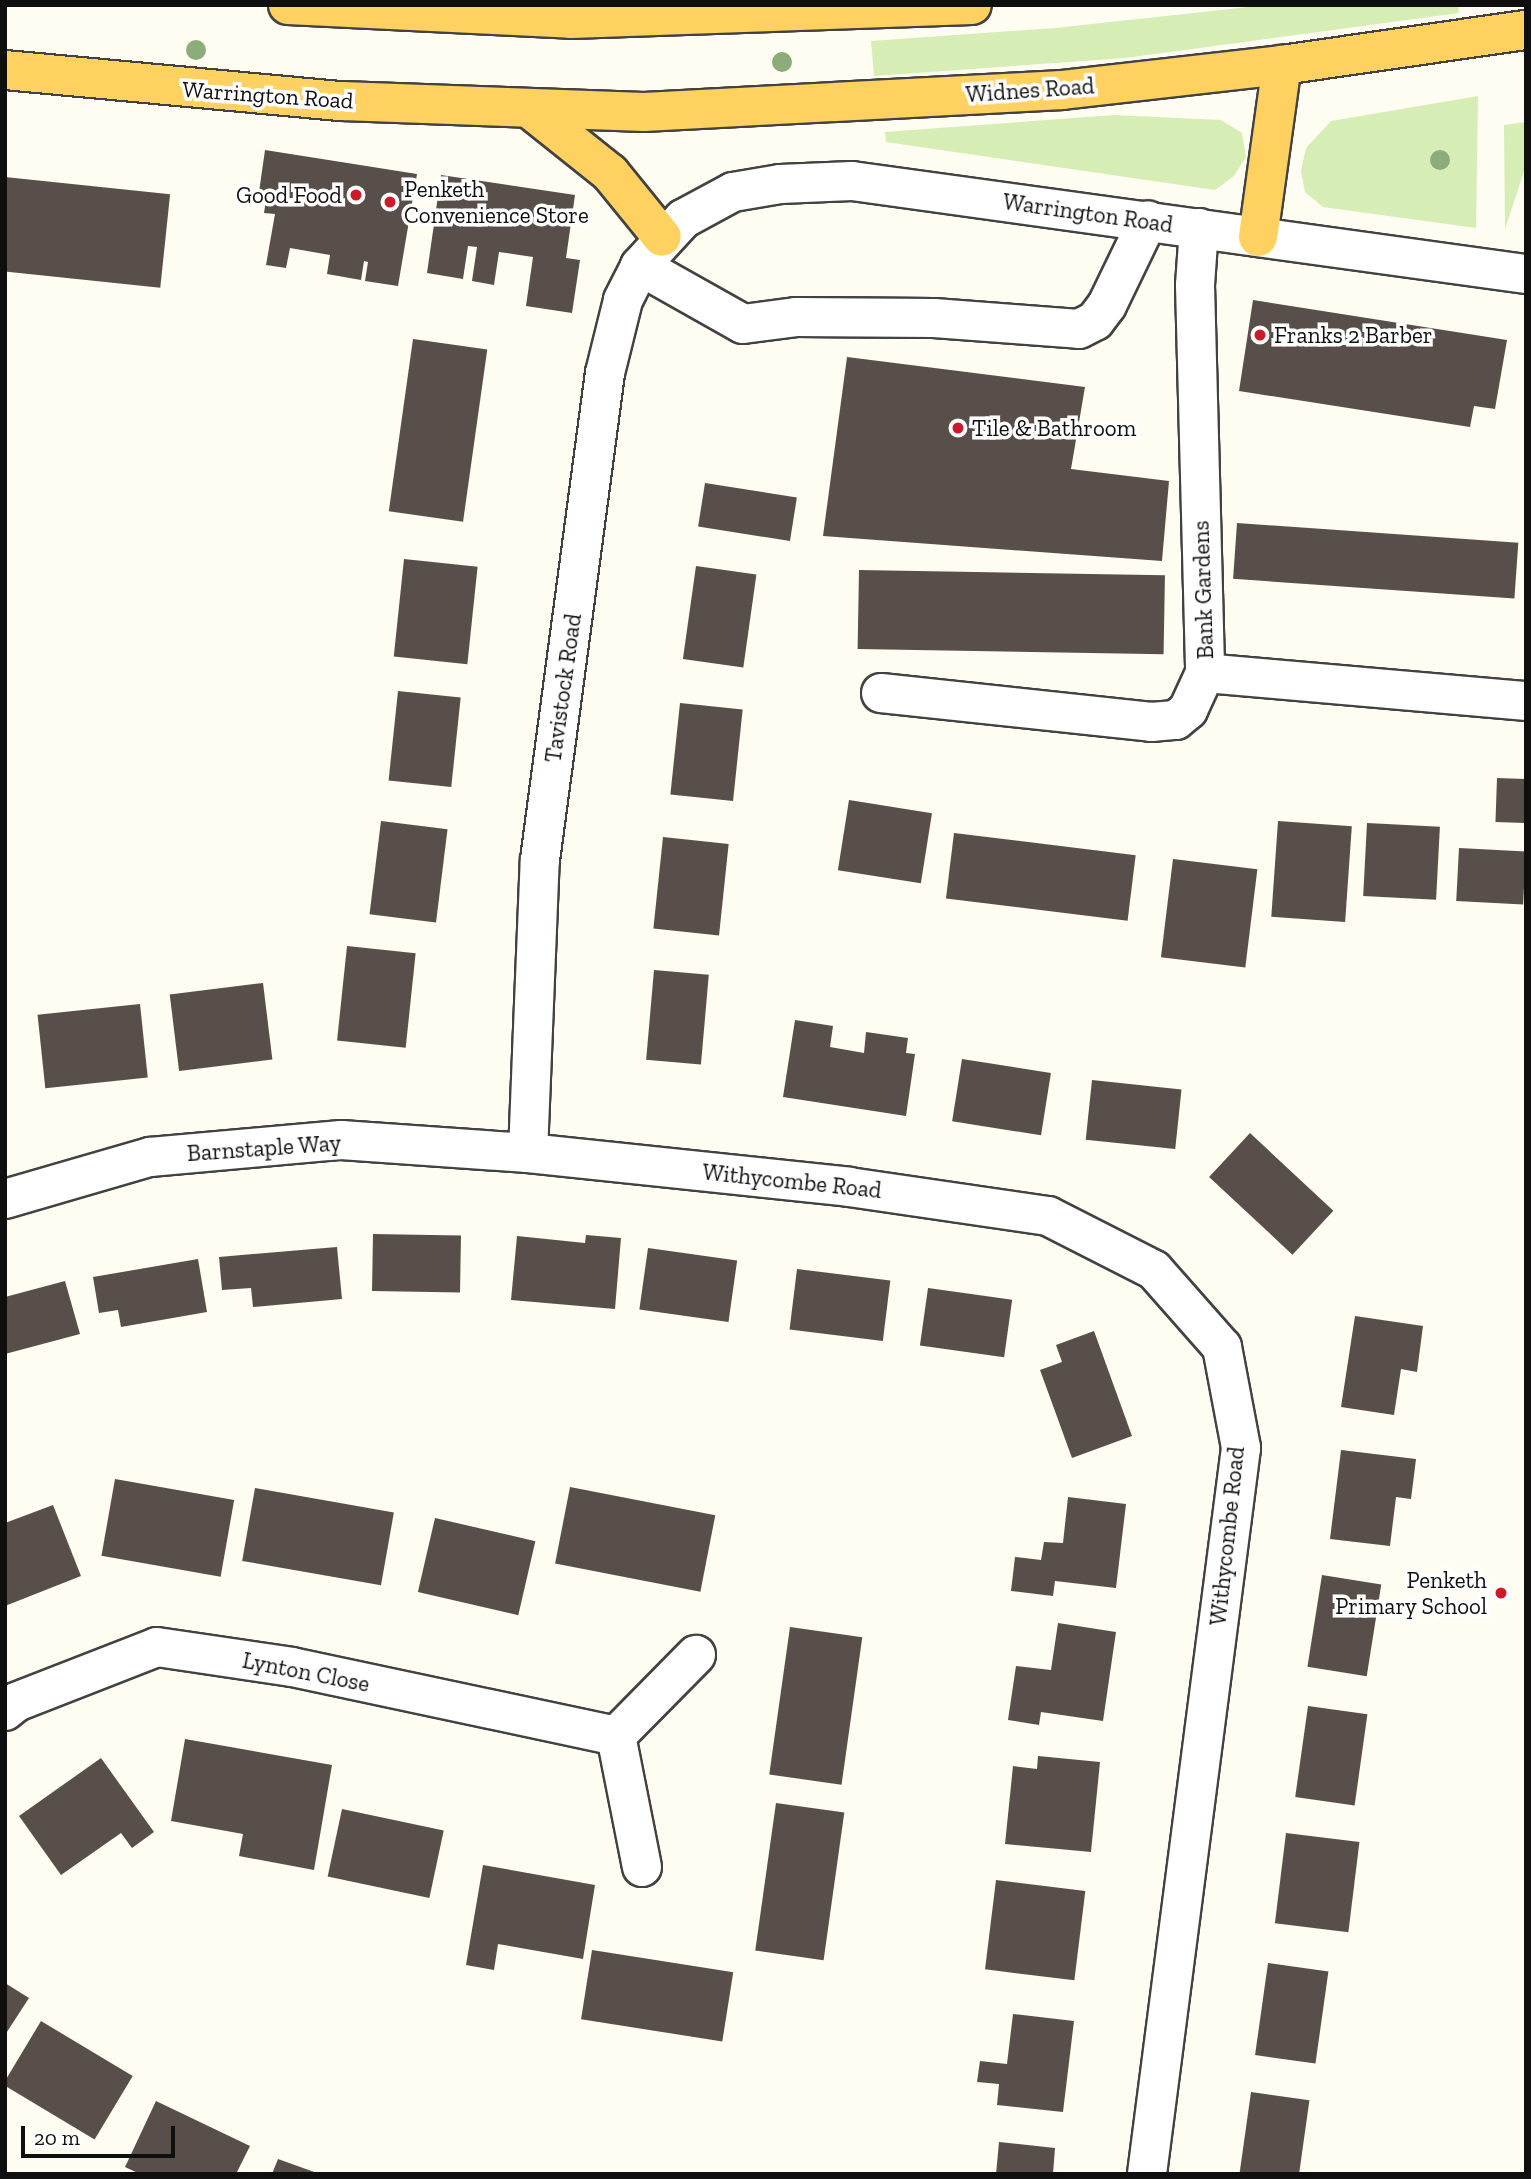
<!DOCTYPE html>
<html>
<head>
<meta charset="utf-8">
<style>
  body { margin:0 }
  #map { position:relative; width:1531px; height:2179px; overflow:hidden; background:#fffcf1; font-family:"Zilla Slab",serif }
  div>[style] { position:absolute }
  .green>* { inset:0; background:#d6edb6 }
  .building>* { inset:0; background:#594f4a; transform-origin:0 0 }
  .roads { filter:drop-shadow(2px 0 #424242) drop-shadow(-2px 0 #424242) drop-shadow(0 2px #424242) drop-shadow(0 -2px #424242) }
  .minor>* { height:38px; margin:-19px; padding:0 19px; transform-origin:19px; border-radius:19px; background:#fff }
  .major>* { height:38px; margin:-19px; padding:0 19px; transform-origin:19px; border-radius:19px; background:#ffd161 }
  .trees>* { width:20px; height:20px; margin:-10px; border-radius:50%; background:#8cad7a }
  .dots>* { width:19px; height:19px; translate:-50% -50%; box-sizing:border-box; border:4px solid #fff; border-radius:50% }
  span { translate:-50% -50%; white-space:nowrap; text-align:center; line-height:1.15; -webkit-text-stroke:7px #fff; paint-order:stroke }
  .street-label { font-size:23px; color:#0f0f0f }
  .poi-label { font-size:23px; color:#0f0f0f }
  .left { translate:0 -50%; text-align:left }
  .right { translate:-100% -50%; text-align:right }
  .frame { position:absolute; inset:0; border:7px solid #0f0f0f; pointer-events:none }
  .scale { position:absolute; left:21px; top:2126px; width:154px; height:32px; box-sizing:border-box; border:4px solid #0f0f0f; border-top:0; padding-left:9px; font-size:21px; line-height:24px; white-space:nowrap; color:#0f0f0f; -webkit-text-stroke:5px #fff; paint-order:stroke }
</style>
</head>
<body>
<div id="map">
  <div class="green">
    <div style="clip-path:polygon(1267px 5px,1458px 5px,1459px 13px,1125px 58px,874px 76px,871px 41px,1055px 28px)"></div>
    <div style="clip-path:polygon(1478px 96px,1476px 228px,1323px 207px,1305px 192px,1301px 171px,1306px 148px,1331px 121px)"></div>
    <div style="clip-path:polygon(1114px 115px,1221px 120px,1242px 133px,1246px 157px,1234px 176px,1215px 190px,886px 142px,885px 132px)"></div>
    <div style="clip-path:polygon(1526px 122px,1526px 165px,1505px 229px,1504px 125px)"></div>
  </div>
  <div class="building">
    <div style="clip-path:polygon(265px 150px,417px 174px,398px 286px,365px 281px,368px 262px,364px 261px,361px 280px,327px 274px,330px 255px,290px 248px,286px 268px,266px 265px,275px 214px,264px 213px,266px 200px,258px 199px)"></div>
    <div style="clip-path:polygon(441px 175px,575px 195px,566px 258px,580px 260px,572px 313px,526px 306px,533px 257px,499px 252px,494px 285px,472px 281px,477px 247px,468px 246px,463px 279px,427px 273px)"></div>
    <div style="left:5px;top:177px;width:166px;height:94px;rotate:6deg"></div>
    <div style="clip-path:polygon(1253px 300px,1507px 340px,1495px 409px,1474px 406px,1470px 427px,1239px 391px)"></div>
    <div style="left:413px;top:339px;width:75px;height:174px;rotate:8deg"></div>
    <div style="clip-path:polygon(847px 357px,1085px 387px,1071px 469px,1169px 481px,1162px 561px,823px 536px)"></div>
    <div style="left:705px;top:483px;width:93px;height:44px;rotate:9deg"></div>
    <div style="left:1237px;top:523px;width:282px;height:56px;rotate:4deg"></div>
    <div style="left:404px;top:559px;width:74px;height:98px;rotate:6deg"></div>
    <div style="left:696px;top:566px;width:61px;height:94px;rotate:8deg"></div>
    <div style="left:859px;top:570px;width:306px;height:79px;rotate:1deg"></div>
    <div style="left:398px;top:691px;width:63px;height:90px;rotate:6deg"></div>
    <div style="left:680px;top:703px;width:63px;height:92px;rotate:6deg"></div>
    <div style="left:1497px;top:778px;width:29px;height:44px;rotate:2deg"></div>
    <div style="left:849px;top:800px;width:84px;height:71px;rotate:9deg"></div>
    <div style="left:381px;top:821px;width:67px;height:94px;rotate:7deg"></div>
    <div style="left:1278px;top:821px;width:74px;height:96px;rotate:4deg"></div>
    <div style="left:1367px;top:823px;width:73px;height:73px;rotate:3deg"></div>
    <div style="left:954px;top:833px;width:183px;height:66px;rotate:7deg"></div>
    <div style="left:663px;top:837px;width:66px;height:92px;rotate:6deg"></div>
    <div style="left:1459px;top:848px;width:67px;height:53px;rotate:3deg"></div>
    <div style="left:1173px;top:859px;width:85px;height:99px;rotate:7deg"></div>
    <div style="left:347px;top:946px;width:69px;height:95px;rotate:6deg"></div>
    <div style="left:654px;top:970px;width:55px;height:90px;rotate:5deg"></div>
    <div style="left:263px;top:983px;width:77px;height:94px;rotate:83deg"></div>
    <div style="left:140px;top:1004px;width:74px;height:103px;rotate:84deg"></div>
    <div style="clip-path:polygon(795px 1020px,833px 1026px,830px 1047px,864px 1053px,866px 1032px,908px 1038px,906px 1053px,915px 1054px,906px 1116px,783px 1097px)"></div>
    <div style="left:962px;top:1059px;width:90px;height:63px;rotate:9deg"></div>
    <div style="left:1092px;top:1080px;width:90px;height:60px;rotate:6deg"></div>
    <div style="left:1250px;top:1133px;width:114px;height:60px;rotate:43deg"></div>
    <div style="left:373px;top:1234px;width:88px;height:57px;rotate:1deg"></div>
    <div style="clip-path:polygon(586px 1235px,621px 1238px,615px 1309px,511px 1300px,517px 1236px,585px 1243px)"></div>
    <div style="clip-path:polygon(337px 1247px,342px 1299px,253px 1307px,251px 1288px,222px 1290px,219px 1257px)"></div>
    <div style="left:648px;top:1248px;width:90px;height:62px;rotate:8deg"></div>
    <div style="clip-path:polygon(198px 1259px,207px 1312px,121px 1327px,118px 1310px,99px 1313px,93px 1277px)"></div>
    <div style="left:797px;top:1269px;width:94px;height:61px;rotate:7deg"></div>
    <div style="clip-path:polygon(65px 1281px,80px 1334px,5px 1354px,5px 1297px)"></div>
    <div style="left:928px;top:1288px;width:85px;height:58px;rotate:8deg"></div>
    <div style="clip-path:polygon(1355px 1316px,1423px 1326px,1417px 1372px,1401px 1369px,1394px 1415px,1341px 1407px)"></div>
    <div style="clip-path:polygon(1094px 1331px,1132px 1436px,1072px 1458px,1040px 1370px,1062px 1362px,1056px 1345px)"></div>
    <div style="clip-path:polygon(1341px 1450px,1416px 1459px,1411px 1499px,1396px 1497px,1390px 1546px,1330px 1539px)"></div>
    <div style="left:115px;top:1479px;width:121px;height:78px;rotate:10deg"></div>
    <div style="left:570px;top:1487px;width:148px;height:78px;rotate:11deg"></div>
    <div style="left:255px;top:1488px;width:141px;height:74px;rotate:10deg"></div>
    <div style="clip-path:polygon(1068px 1497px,1126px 1504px,1116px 1588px,1055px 1581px,1053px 1596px,1011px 1591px,1015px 1557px,1041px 1560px,1044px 1542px,1063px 1543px)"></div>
    <div style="clip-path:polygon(53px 1505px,81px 1576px,5px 1606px,5px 1523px)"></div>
    <div style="left:435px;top:1518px;width:103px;height:76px;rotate:13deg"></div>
    <div style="left:1322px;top:1575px;width:60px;height:93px;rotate:9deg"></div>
    <div style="clip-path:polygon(1058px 1623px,1116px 1632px,1103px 1721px,1041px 1712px,1039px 1725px,1008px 1720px,1016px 1666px,1051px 1670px)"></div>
    <div style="left:790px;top:1627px;width:73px;height:149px;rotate:8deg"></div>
    <div style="left:1308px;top:1706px;width:60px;height:92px;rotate:8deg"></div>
    <div style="clip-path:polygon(185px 1739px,332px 1765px,314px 1870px,239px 1856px,243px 1834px,171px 1821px)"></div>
    <div style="clip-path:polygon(1038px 1756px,1100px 1762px,1091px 1852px,1005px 1844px,1013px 1766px,1037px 1769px)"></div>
    <div style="clip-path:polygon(101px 1758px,154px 1832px,132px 1848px,121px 1833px,61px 1875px,19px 1816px)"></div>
    <div style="left:776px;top:1803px;width:69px;height:149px;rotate:8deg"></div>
    <div style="left:342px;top:1809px;width:104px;height:69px;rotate:12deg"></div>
    <div style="left:1286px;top:1833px;width:74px;height:91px;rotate:7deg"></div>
    <div style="clip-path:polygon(483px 1865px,595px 1885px,583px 1959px,498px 1944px,494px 1970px,466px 1965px)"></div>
    <div style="left:996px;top:1880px;width:90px;height:90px;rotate:7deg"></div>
    <div style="left:592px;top:1950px;width:143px;height:70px;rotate:9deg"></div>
    <div style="left:1268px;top:1963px;width:61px;height:93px;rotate:8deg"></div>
    <div style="clip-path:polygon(5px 1983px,29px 1998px,5px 2035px)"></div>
    <div style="clip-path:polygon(1013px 2014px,1074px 2021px,1063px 2112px,997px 2105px,999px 2084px,977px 2082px,980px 2061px,1007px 2064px)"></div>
    <div style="left:41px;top:2021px;width:107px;height:74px;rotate:31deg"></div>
    <div style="left:1251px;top:2092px;width:59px;height:83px;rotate:8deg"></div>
    <div style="clip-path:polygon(156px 2101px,250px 2146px,236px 2174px,140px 2174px,125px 2167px)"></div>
    <div style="clip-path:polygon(999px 2142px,1055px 2148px,1053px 2174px,996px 2174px)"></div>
    <div style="clip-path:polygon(278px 2159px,317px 2173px,317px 2174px,272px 2174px)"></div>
  </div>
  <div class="roads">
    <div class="minor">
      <div style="left:1199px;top:228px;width:57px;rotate:94deg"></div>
      <div style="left:1195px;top:285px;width:388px;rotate:88.5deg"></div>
      <div style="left:1205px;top:673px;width:322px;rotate:5deg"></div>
      <div style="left:640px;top:266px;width:118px;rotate:29.4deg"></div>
      <div style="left:743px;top:324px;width:53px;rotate:-7.5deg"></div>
      <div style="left:796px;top:317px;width:138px;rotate:0.4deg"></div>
      <div style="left:934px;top:318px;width:145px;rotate:4.3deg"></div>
      <div style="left:1079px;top:329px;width:18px;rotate:-27deg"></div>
      <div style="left:1095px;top:321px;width:20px;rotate:-53deg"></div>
      <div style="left:1107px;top:305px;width:94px;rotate:-64.2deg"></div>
      <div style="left:881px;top:693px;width:272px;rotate:6.1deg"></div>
      <div style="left:1151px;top:722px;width:25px;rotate:-5deg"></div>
      <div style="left:1176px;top:720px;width:16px;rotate:-40deg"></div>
      <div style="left:1188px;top:710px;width:41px;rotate:-65.3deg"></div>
      <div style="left:528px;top:1153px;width:293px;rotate:-87.7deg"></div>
      <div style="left:540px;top:860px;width:491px;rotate:-82.4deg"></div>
      <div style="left:605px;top:373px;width:75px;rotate:-76.1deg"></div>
      <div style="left:623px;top:300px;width:38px;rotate:-63deg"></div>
      <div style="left:640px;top:266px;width:64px;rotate:-47.5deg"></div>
      <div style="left:683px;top:219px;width:57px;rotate:-28.4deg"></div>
      <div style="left:733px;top:192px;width:48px;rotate:-9.7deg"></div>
      <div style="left:780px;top:184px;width:72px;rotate:-2.4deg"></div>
      <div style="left:852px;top:181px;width:680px;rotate:7.86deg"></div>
      <div style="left:5px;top:1199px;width:151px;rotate:-16.2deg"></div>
      <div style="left:150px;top:1157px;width:192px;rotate:-5.1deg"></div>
      <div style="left:341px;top:1140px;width:187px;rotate:4deg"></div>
      <div style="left:528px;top:1153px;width:323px;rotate:6deg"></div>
      <div style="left:849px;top:1187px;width:201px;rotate:8.3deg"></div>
      <div style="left:1048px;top:1216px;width:119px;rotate:27deg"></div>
      <div style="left:1154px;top:1270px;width:103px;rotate:48.6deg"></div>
      <div style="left:1222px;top:1347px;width:103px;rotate:79.3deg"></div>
      <div style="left:1241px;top:1448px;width:732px;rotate:97.38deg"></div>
      <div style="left:5px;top:1711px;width:14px;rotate:-39deg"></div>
      <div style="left:16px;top:1702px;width:151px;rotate:-21.3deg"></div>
      <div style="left:157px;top:1647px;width:136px;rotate:8.4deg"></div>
      <div style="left:292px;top:1667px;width:331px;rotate:12deg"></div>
      <div style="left:642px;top:1867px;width:134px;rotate:-101.2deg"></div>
      <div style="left:616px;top:1736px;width:114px;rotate:-45.4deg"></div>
    </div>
    <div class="major">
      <div style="left:288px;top:5px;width:283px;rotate:2.8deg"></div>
      <div style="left:571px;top:19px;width:401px;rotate:-2deg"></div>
      <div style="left:5px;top:70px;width:338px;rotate:5.3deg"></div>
      <div style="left:342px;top:101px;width:302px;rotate:2.1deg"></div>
      <div style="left:644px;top:112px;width:419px;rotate:-3deg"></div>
      <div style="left:1062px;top:90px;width:221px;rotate:-6.5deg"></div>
      <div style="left:1282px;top:65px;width:246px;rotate:-8.2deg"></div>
      <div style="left:531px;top:110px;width:101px;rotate:38.6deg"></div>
      <div style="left:610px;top:173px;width:82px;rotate:50.9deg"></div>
      <div style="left:1258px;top:237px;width:174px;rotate:-82.1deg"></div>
    </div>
  </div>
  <div class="trees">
    <div style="left:196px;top:50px"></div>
    <div style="left:782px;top:62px"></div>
    <div style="left:1440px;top:160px"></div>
  </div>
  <div class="dots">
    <div style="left:356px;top:195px;background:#cb1b2b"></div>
    <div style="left:390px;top:202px;background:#cb1b2b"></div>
    <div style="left:1260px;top:335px;background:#cb1b2b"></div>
    <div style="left:958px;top:428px;background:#cb1b2b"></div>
    <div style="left:1501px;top:1593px;background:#cb1b2b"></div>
  </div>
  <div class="street-label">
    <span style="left:1030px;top:90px;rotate:-4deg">Widnes Road</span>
    <span style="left:268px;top:95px;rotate:4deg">Warrington Road</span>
    <span style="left:1088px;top:213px;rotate:8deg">Warrington Road</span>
    <span style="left:1203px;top:590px;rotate:-92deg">Bank Gardens</span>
    <span style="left:563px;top:688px;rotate:-82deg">Tavistock Road</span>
    <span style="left:264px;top:1148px;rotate:-4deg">Barnstaple Way</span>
    <span style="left:792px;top:1181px;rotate:6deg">Withycombe Road</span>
    <span style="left:1227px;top:1536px;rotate:-84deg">Withycombe Road</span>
    <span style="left:306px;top:1672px;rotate:11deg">Lynton Close</span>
  </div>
  <div class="poi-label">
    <span class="left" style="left:404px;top:202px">Penketh<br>Convenience Store</span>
    <span class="right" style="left:342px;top:195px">Good Food</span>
    <span class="left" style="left:1274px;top:335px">Franks 2 Barber</span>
    <span class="left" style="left:972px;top:428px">Tile &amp; Bathroom</span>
    <span class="right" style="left:1487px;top:1593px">Penketh<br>Primary School</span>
  </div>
  <div class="frame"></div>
  <div class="scale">20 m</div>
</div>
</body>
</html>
